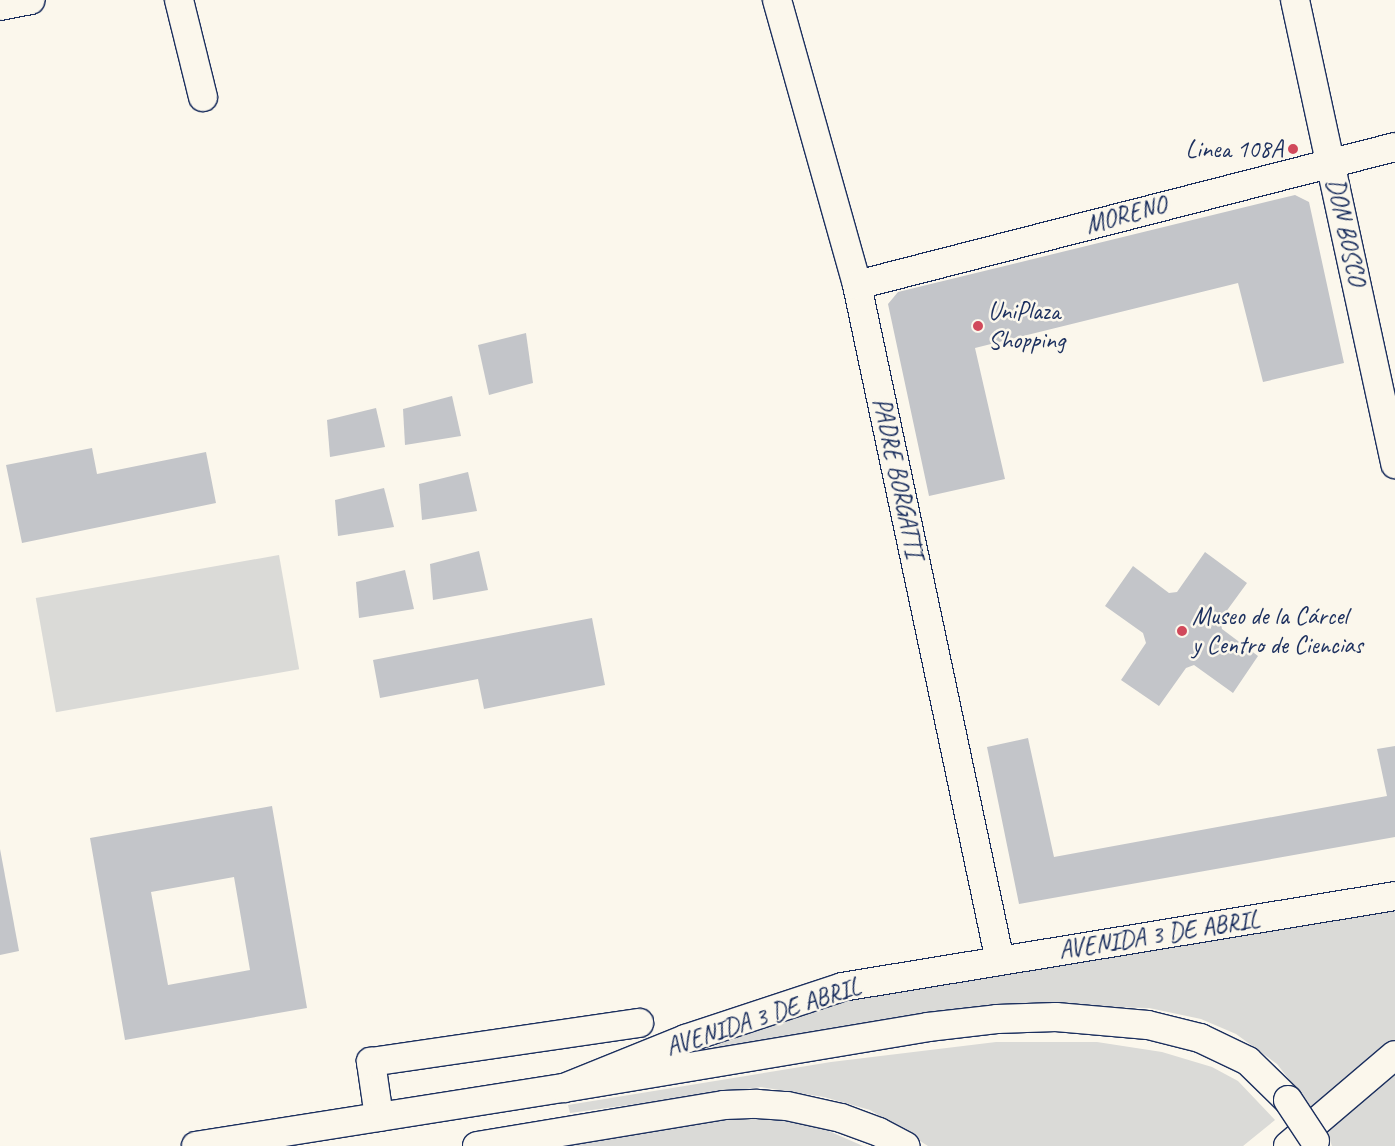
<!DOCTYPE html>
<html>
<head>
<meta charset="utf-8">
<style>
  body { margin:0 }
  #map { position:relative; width:1395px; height:1146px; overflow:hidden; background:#fbf7ec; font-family:Caveat,sans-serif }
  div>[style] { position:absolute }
  .green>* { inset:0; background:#dadad7; transform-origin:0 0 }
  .building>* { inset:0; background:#c3c5c9 }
  .roads { filter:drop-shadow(1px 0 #1b2f5e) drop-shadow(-1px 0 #1b2f5e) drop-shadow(0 1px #1b2f5e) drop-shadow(0 -1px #1b2f5e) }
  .minor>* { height:28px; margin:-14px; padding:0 14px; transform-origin:14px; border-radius:14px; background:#fbf7ec }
  .major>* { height:28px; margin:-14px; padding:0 14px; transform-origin:14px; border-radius:14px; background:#fbf7ec }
  .highway>* { height:28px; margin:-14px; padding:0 14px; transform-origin:14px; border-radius:14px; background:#fbf7ec }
  .bridges { filter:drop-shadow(1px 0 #1b2f5e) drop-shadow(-1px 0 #1b2f5e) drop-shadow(0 1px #1b2f5e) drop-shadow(0 -1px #1b2f5e) }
  .highway-bridge>* { height:28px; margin:-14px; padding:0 14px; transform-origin:14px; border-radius:14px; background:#fbf7ec }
  .dots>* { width:14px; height:14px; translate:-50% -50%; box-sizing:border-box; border:2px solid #fbf7ec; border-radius:50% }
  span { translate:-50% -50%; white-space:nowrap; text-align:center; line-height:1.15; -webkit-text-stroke:5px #fbf7ec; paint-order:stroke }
  .poi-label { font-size:25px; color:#1b2f5e }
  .right { translate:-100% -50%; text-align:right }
  .left { translate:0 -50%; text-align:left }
  .street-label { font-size:25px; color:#1b2f5e }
</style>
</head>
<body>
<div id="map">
  <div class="green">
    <div style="left:279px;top:555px;width:116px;height:247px;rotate:80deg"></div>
    <div style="clip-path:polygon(1395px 910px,1395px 1046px,1316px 1114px,1277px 1064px,1236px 1034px,1201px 1019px,1149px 1008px,1052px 1006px,706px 1054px,708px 1049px,803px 1009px,941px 980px,1144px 951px)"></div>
    <div style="clip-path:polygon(996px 1042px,1097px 1042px,1162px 1052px,1212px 1067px,1238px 1081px,1275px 1120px,1243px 1146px,928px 1146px,870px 1110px,824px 1097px,761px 1087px,570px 1113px,568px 1105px,831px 1062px)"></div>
    <div style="clip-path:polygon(1395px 1067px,1395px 1146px,1332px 1146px,1325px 1127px)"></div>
    <div style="clip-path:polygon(725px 1115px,806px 1121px,863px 1146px,537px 1146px)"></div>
  </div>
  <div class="building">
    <div style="clip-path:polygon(1295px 195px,1309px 202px,1344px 363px,1263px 382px,1238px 283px,975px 348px,1005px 479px,929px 496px,888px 304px,898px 292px)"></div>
    <div style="clip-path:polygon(526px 333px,533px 383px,489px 395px,478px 345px)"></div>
    <div style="clip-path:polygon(452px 396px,461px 436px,405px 445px,403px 409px)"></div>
    <div style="clip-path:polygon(376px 408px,385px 447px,330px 457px,327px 420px)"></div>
    <div style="clip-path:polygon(92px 448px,97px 474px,206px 452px,216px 503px,22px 543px,6px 465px)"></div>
    <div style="clip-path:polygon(468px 472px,477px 511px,422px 520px,419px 484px)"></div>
    <div style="clip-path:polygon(384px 488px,394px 527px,338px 536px,335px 500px)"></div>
    <div style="clip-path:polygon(479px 551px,488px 590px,433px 600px,430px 564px)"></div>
    <div style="clip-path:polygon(1205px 552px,1247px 583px,1220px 620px,1222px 629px,1258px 656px,1233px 693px,1194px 665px,1186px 668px,1159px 706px,1121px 680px,1146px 643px,1143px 633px,1105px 606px,1133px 566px,1169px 593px,1177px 592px)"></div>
    <div style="clip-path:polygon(405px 570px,414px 609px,359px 618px,356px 582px)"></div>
    <div style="clip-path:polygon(592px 618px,605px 685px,484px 709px,478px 679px,380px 698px,373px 660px)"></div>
    <div style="clip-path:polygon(1028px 738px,1054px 857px,1387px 796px,1377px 749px,1395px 746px,1395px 837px,1019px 904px,987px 747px)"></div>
    <div style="clip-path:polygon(evenodd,272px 806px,307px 1008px,125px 1040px,90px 838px,272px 806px,234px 877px,250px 970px,168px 985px,151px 892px,234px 877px)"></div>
    <div style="clip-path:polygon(0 849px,19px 951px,0 955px)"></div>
  </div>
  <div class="roads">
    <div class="minor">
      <div style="left:179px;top:0;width:100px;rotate:76.1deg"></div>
      <div style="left:777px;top:0;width:296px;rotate:74.3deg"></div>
      <div style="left:857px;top:285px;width:691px;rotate:78.06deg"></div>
      <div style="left:1295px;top:0;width:475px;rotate:77.8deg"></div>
      <div style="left:0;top:6px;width:31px;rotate:-11deg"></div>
      <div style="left:857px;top:285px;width:555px;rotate:-14.39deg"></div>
      <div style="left:379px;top:1117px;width:56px;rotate:-98.3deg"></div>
      <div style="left:371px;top:1062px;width:271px;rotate:-8.3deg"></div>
    </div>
    <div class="major">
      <div style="left:196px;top:1146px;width:373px;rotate:-9deg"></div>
      <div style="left:564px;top:1088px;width:131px;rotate:-22deg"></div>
      <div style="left:685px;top:1039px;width:165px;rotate:-18.3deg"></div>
      <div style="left:842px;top:987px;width:560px;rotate:-9.34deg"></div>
    </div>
    <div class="highway">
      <div style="left:564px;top:1088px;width:369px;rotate:-9.5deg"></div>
      <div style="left:928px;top:1027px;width:69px;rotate:-6.6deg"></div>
      <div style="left:997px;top:1019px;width:59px;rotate:-1.9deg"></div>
      <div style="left:1056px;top:1017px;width:92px;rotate:5deg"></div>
      <div style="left:1148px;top:1025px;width:54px;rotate:14deg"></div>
      <div style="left:1200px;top:1038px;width:53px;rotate:25.6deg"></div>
      <div style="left:1248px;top:1061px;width:56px;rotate:44.3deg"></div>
      <div style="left:477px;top:1146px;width:250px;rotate:-9.4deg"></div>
      <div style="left:724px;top:1105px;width:33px;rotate:-2deg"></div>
      <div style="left:757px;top:1104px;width:30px;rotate:4deg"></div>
      <div style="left:787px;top:1106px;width:55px;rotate:12.5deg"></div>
      <div style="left:841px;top:1118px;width:40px;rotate:20.2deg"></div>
      <div style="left:879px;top:1132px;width:30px;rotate:28deg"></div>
      <div style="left:1288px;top:1146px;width:140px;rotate:-40.4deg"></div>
    </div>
  </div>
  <div class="bridges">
    <div class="highway-bridge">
      <div style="left:1288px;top:1100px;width:49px;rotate:56.6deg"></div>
    </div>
  </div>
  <div class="dots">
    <div style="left:1293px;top:149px;background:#d1495b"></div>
    <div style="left:978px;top:326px;background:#d1495b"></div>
    <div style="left:1182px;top:631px;background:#d1495b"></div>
  </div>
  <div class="poi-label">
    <span class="right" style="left:1283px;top:149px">Linea 108A</span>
    <span class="left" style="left:988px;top:326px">UniPlaza<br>Shopping</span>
    <span class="left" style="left:1192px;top:631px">Museo de la Cárcel<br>y Centro de Ciencias</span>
  </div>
  <div class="street-label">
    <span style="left:1126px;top:215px;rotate:-15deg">MORENO</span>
    <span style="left:1346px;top:232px;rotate:78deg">DON BOSCO</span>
    <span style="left:898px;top:478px;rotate:78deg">PADRE BORGATTI</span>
    <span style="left:1159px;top:935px;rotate:-9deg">AVENIDA 3 DE ABRIL</span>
    <span style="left:763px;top:1017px;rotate:-18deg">AVENIDA 3 DE ABRIL</span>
  </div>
</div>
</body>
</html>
